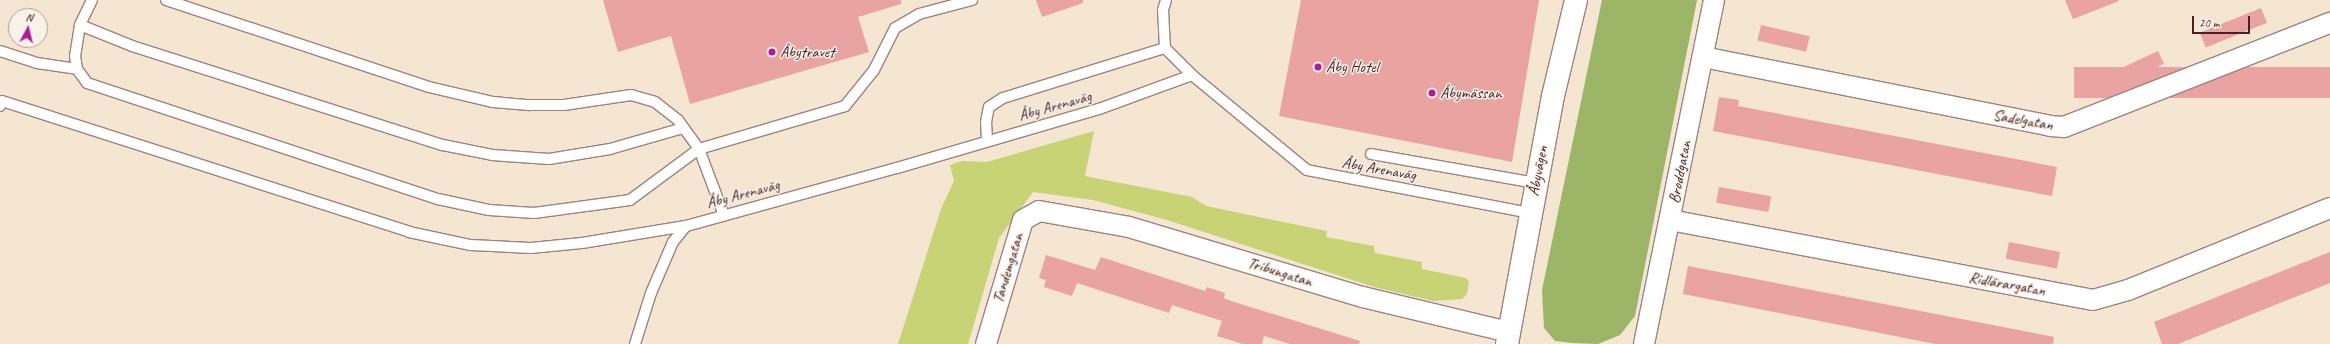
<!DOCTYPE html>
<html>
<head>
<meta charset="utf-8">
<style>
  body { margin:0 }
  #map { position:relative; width:2330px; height:344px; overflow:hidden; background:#f4e6d0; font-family:Caveat,sans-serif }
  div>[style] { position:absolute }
  .green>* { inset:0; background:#c7d375 }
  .forest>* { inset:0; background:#9db566 }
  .building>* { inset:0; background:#e9a3a0; transform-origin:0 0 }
  .roads { filter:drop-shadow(1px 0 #9f827e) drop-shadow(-1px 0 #9f827e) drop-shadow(0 1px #9f827e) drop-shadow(0 -1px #9f827e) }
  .service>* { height:10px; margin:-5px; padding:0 5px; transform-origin:5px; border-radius:5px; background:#fff }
  .minor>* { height:20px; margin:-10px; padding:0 10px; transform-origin:10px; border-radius:10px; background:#fff }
  .tertiary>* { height:22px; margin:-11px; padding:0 11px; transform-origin:11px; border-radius:11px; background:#fff }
  .dots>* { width:11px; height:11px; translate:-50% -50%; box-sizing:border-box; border:2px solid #f7f3e8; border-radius:50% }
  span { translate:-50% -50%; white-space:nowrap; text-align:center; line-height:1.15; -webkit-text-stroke:3px #f7f3e8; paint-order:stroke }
  .poi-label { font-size:16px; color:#4a1f2b }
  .left { translate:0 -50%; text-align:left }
  .street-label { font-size:16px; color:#4a1f2b }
  .north { position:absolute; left:8px; top:8px; width:40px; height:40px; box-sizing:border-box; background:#f7f3e8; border:1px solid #b29e9c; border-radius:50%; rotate:7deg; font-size:11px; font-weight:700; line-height:16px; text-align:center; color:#4a1f2b }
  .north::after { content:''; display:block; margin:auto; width:14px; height:18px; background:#b5179e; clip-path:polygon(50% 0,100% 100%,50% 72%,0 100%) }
  .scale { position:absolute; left:2192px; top:16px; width:58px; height:18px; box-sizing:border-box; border:2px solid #4a1f2b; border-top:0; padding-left:5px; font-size:12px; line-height:14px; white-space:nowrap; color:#4a1f2b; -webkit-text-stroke:3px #f7f3e8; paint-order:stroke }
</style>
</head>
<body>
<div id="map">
  <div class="green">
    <div style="clip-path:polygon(1094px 131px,1085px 176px,1192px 197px,1206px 206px,1327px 231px,1326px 237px,1374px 246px,1375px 253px,1422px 262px,1422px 269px,1466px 278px,1469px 282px,1467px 294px,1462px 299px,1433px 301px,1374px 287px,1167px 220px,1093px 200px,1033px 192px,999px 238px,968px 344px,898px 344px,941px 209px,954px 181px,950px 165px,962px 161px,987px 162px)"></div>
  </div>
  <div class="forest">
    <div style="clip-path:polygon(1602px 0,1697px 0,1635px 316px,1620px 335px,1598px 344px,1573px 343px,1555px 341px,1544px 328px,1542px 290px)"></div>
  </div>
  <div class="building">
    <div style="clip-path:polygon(603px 0,901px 0,901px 4px,858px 17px,869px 52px,690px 104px,671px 36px,618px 52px)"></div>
    <div style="clip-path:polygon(1036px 0,1083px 0,1083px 3px,1042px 17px)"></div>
    <div style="clip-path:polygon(1301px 0,1539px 0,1512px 162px,1279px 116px)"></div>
    <div style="clip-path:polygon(2065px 0,2118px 0,2119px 1px,2073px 19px)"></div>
    <div style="left:2261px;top:8px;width:16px;height:66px;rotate:68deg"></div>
    <div style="left:1761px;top:25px;width:50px;height:16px;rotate:13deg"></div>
    <div style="left:2158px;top:51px;width:14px;height:66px;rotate:65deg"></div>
    <div style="left:2330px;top:67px;width:31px;height:256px;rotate:90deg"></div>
    <div style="clip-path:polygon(1719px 97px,1739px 100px,1738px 106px,2057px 167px,2052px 196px,1713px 131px)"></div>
    <div style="left:1719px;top:187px;width:53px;height:16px;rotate:10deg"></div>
    <div style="left:2009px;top:242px;width:52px;height:17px;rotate:11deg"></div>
    <div style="clip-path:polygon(2330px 252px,2330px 283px,2178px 344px,2162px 344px,2154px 322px)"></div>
    <div style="clip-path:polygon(1046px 255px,1095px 270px,1101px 257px,1205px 291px,1207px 287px,1225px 293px,1224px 298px,1231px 301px,1360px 341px,1359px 344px,1290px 344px,1264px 336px,1262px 344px,1243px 344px,1217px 336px,1222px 321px,1172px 305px,1169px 313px,1077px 283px,1072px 296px,1044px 287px,1046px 280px,1039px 278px)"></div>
    <div style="clip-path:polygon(1688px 266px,2054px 337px,2053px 344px,1935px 344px,1683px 294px)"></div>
  </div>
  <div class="roads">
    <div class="service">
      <div style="left:92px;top:0;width:28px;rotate:116deg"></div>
      <div style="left:80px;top:25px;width:31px;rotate:99deg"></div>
      <div style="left:75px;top:56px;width:13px;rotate:81deg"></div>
      <div style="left:77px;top:69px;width:17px;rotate:54deg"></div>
      <div style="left:87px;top:83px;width:370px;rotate:18.3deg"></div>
      <div style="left:438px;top:199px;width:52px;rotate:12.2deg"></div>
      <div style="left:489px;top:210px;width:45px;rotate:3.8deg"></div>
      <div style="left:534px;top:213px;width:97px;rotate:-7.7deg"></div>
      <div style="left:630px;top:200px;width:86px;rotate:-36.5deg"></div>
      <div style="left:699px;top:149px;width:152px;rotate:-16.4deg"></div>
      <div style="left:845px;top:106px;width:46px;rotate:-51.1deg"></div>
      <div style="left:874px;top:70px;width:47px;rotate:-63.4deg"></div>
      <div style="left:895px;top:28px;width:28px;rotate:-30deg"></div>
      <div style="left:919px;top:14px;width:55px;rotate:-14.8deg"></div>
      <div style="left:166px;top:0;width:277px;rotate:18.3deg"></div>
      <div style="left:429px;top:87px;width:66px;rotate:13.2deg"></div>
      <div style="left:493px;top:102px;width:36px;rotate:5deg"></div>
      <div style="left:529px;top:105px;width:35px"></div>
      <div style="left:564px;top:105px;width:68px;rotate:-8.5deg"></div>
      <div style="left:631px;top:95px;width:25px;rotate:16deg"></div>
      <div style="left:655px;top:102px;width:29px;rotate:38deg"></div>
      <div style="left:678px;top:120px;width:36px;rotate:54deg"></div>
      <div style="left:699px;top:149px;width:71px;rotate:69.3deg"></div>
      <div style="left:80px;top:25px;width:56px;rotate:22deg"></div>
      <div style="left:132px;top:46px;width:326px;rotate:17.7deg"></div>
      <div style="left:443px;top:145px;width:50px;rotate:11.5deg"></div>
      <div style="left:492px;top:155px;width:57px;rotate:4deg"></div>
      <div style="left:549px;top:159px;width:62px;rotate:-9.3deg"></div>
      <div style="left:610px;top:149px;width:76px;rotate:-16deg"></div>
      <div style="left:1165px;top:48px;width:38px;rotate:-93deg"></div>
      <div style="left:1163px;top:10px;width:10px;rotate:-73deg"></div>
      <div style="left:0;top:51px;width:39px;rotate:18deg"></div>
      <div style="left:37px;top:63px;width:40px;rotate:8.5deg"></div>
      <div style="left:0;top:106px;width:5px;rotate:-68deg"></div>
      <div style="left:2px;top:101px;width:428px;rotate:17.8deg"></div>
      <div style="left:409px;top:232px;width:62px;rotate:12deg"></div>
      <div style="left:470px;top:245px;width:61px;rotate:2.8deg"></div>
      <div style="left:531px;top:248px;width:51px;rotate:-5.6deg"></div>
      <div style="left:582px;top:243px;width:105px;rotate:-9.3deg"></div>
      <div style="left:987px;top:140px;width:18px;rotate:-93deg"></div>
      <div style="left:986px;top:122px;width:15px;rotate:-79deg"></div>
      <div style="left:989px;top:107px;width:17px;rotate:-33deg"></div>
      <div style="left:1003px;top:98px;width:170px;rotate:-17.2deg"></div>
      <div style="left:1165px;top:48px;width:38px;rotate:45deg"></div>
      <div style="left:1371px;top:154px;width:168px;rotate:10deg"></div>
      <div style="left:635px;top:344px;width:53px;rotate:-72.6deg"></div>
      <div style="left:651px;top:293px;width:56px;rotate:-66.7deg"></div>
      <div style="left:673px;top:242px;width:21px;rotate:-51deg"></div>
      <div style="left:686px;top:226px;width:219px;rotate:-15.4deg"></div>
      <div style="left:897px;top:168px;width:210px;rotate:-16.3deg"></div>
      <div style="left:1099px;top:109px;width:99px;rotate:-20.1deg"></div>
      <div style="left:1192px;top:75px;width:149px;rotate:39.6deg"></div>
      <div style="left:1307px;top:170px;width:228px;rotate:10.9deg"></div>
    </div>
    <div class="minor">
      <div style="left:1703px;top:57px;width:354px;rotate:11.2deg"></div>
      <div style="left:2050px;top:126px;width:14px;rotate:4deg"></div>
      <div style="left:2064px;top:127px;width:286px;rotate:-21.4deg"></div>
      <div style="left:1670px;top:220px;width:430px;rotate:10.7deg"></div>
      <div style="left:2093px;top:300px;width:36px;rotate:-16deg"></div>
      <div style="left:2128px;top:290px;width:218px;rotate:-22.1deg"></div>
      <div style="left:986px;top:344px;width:129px;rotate:-73.4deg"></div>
      <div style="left:1023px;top:220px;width:18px;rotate:-29deg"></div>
      <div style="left:1039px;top:211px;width:91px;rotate:10.1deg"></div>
      <div style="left:1129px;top:227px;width:244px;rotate:16.7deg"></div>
      <div style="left:1363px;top:297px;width:150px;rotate:13.5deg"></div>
      <div style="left:1644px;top:344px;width:351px;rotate:-78.5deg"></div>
    </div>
    <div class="tertiary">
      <div style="left:1507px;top:344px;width:252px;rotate:-79.5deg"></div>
      <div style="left:1553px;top:96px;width:99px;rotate:-76.5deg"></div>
    </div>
  </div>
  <div class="dots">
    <div style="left:772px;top:52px;background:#b5179e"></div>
    <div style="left:1318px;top:67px;background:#b5179e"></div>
    <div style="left:1432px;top:93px;background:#b5179e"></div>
  </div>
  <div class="poi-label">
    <span class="left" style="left:780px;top:52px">Åbytravet</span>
    <span class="left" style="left:1326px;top:67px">Åby Hotel</span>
    <span class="left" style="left:1440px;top:93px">Åbymässan</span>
  </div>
  <div class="street-label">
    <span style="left:1055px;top:106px;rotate:-16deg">Åby Arenaväg</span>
    <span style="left:2023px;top:120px;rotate:10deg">Sadelgatan</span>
    <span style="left:1379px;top:169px;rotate:10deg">Åby Arenaväg</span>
    <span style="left:1538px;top:171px;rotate:-79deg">Åbyvägen</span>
    <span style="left:1680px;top:172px;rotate:-79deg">Broddgatan</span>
    <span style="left:743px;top:194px;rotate:-15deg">Åby Arenaväg</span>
    <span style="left:1008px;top:268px;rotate:-73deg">Tandemgatan</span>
    <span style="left:1280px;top:272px;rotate:17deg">Tribungatan</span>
    <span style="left:2007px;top:284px;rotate:10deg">Ridlärargatan</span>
  </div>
  <div class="north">N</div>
  <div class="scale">20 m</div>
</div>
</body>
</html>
